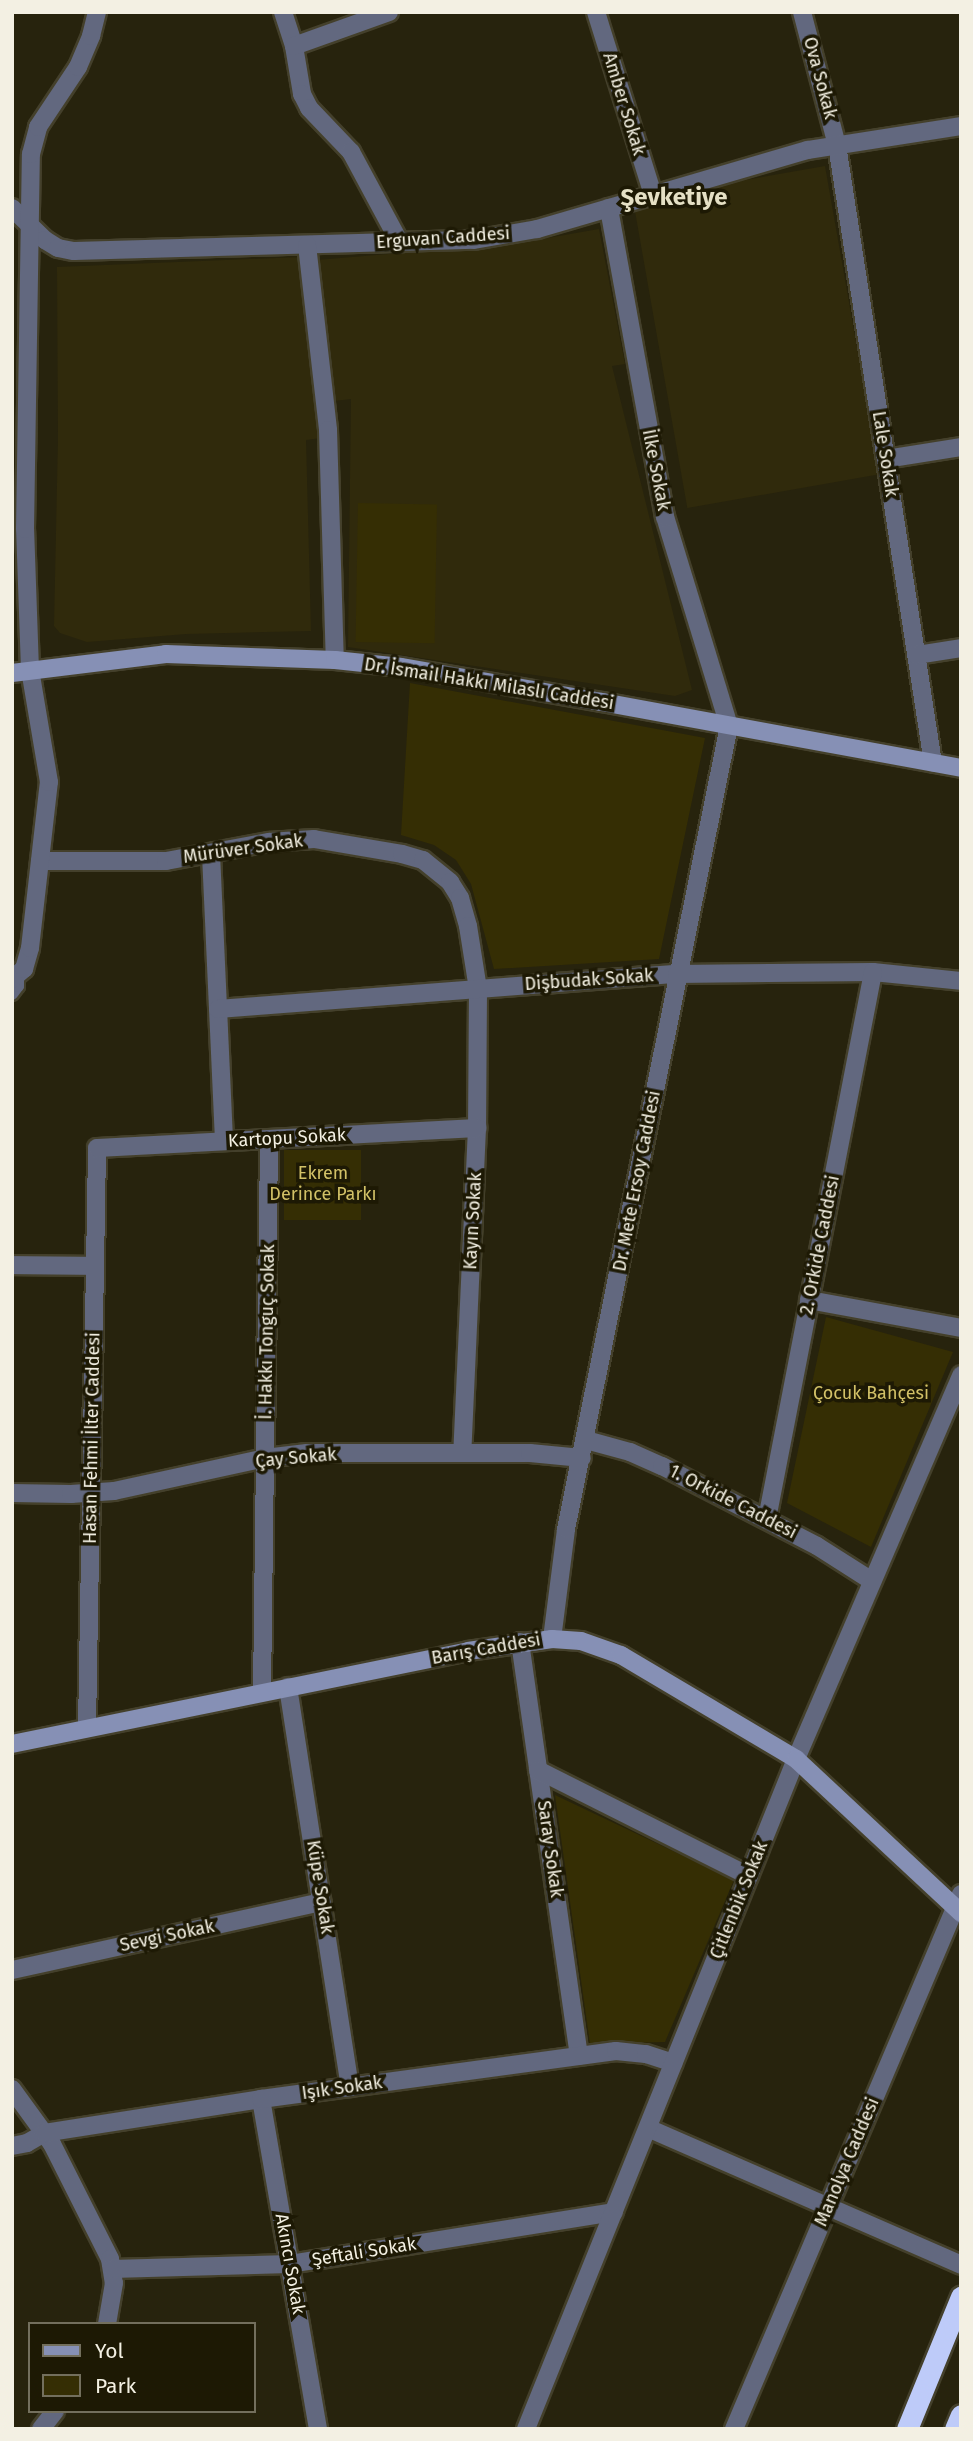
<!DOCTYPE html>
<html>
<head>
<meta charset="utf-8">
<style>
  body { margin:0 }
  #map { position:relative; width:973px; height:2441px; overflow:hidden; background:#27230d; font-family:"Fira Sans",sans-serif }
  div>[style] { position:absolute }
  .built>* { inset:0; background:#302a0c; transform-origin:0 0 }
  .green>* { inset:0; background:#352e04; transform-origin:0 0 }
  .roads { filter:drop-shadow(2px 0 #44402b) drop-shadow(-2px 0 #44402b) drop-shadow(0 2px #44402b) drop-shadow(0 -2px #44402b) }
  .lane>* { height:12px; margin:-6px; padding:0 6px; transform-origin:6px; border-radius:6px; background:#62687f }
  .street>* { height:18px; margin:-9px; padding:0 9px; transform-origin:9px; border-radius:9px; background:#62687f }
  .secondary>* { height:18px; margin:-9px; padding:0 9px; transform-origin:9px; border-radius:9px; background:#8690b5 }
  .highway>* { height:21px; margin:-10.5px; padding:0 10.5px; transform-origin:10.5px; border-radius:10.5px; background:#becbf9 }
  span { translate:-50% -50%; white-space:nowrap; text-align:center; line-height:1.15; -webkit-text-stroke:7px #1d1904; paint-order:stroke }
  .street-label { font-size:18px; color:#f3f0e3 }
  .park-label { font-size:18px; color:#d2c167 }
  .district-label { font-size:24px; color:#e5e0c5; font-weight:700 }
  .frame { position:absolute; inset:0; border:14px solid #f3f0e3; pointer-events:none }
  .legend { position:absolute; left:28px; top:2322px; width:228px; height:91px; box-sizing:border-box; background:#1d1904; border:2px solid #736f5d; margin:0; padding:9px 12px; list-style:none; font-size:21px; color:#f3f0e3 }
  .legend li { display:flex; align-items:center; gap:14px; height:35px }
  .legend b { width:35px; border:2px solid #736f5d }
</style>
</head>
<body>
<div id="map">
  <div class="built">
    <div style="left:825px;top:166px;width:313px;height:195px;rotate:80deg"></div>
    <div style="clip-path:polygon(599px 229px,625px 364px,612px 366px,692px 690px,675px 696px,348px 647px,351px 399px,334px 401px,317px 260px,519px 243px)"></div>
    <div style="clip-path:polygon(300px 257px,321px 438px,306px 440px,311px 631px,186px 634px,87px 642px,60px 633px,54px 626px,58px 438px,57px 267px)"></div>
  </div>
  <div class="green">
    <div style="left:358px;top:503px;width:79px;height:139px;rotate:1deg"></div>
    <div style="clip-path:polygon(410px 683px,705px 738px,659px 959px,494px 969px,471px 884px,456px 860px,434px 845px,401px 835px)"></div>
    <div style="left:284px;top:1150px;width:77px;height:70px"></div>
    <div style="clip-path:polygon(826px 1317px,953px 1352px,871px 1547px,787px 1503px)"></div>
    <div style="clip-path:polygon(555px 1795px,734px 1880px,665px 2042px,590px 2044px)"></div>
  </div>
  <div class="roads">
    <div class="lane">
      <div style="left:12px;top:994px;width:10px;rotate:-53deg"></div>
      <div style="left:18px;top:986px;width:10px;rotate:-90deg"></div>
    </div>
    <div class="street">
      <div style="left:283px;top:12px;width:36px;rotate:72deg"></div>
      <div style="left:294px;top:46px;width:49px;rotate:80.5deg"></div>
      <div style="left:302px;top:94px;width:16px;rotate:63deg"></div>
      <div style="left:309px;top:108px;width:61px;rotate:46.3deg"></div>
      <div style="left:351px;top:152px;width:103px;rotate:61.7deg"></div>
      <div style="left:596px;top:12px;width:192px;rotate:72.7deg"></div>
      <div style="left:802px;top:12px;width:138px;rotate:75.3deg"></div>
      <div style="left:837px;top:145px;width:625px;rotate:81.17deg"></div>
      <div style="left:294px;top:46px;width:101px;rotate:-19.7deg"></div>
      <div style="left:12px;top:208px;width:46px;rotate:44.1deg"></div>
      <div style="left:45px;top:240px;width:15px;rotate:32deg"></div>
      <div style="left:58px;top:248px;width:16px;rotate:11deg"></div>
      <div style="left:74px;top:251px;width:400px;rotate:-1.6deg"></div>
      <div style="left:474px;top:240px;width:64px;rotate:-9.9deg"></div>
      <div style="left:537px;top:229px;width:282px;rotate:-16.3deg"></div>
      <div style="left:808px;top:150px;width:155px;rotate:-8.9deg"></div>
      <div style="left:307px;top:245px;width:186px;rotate:83.5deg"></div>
      <div style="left:328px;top:430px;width:230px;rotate:88.3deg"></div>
      <div style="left:886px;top:459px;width:76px;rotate:-9.1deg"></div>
      <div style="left:917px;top:655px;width:45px;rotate:-9deg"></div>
      <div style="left:211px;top:854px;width:287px;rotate:87.4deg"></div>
      <div style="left:40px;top:861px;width:126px"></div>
      <div style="left:166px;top:861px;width:105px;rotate:-10.5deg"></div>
      <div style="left:269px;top:842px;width:45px;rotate:-3.8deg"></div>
      <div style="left:314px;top:839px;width:89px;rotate:9.7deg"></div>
      <div style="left:402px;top:854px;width:22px;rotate:16deg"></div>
      <div style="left:423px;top:860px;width:35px;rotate:39deg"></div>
      <div style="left:450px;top:882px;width:19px;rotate:58deg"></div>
      <div style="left:460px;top:898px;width:29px;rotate:74deg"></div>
      <div style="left:468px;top:926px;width:64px;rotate:81deg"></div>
      <div style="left:478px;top:989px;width:139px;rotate:90.4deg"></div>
      <div style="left:477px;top:1128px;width:325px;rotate:92.6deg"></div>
      <div style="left:12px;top:979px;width:16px;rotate:-40deg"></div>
      <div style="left:24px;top:969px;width:22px;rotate:-74deg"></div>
      <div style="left:30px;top:948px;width:167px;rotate:-83.5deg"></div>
      <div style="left:49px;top:782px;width:114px;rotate:-99.6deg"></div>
      <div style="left:30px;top:670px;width:141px;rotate:-92deg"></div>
      <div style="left:25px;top:529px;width:375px;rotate:-89.1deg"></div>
      <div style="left:31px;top:154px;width:28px;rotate:-75deg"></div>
      <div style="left:38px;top:127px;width:72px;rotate:-56.3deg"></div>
      <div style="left:78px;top:67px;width:34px;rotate:-67deg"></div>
      <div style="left:91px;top:36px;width:25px;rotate:-76deg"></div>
      <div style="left:218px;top:1009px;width:460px;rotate:-4.4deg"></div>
      <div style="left:677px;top:974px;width:196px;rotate:-0.6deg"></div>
      <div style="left:873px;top:972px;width:88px;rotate:5.8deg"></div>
      <div style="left:12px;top:1265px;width:83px;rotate:0.7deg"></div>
      <div style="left:809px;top:1300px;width:155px;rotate:10.4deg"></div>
      <div style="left:586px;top:1440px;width:46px;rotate:15.3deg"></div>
      <div style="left:630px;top:1452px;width:35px;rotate:24deg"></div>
      <div style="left:662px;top:1466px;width:174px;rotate:27.3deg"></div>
      <div style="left:817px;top:1546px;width:65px;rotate:32.5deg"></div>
      <div style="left:12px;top:1493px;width:59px;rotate:1deg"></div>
      <div style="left:71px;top:1494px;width:43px;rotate:-4deg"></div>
      <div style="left:114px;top:1491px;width:155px;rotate:-12.3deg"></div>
      <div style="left:265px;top:1458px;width:42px;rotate:-6.8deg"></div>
      <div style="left:307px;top:1453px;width:223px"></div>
      <div style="left:530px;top:1453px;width:52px;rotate:5.5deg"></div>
      <div style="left:767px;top:1519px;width:557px;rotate:-79.03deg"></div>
      <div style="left:552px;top:1639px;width:111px;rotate:-82.7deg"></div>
      <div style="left:566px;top:1529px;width:819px;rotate:-78.53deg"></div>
      <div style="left:729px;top:726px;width:219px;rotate:-107deg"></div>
      <div style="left:665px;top:517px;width:314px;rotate:-100.3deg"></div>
      <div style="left:520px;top:1642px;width:418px;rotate:81.9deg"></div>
      <div style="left:288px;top:1687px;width:405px;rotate:81.2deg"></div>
      <div style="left:262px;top:1692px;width:553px;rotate:-89.27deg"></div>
      <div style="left:87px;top:1728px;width:580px;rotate:-89.01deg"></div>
      <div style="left:97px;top:1148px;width:381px;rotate:-3deg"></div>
      <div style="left:538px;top:1770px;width:236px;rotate:26.7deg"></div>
      <div style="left:12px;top:1970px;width:317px;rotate:-12.4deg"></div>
      <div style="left:12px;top:2089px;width:68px;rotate:54deg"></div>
      <div style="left:52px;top:2144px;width:129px;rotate:63.2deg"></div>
      <div style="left:110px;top:2259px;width:24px;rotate:81deg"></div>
      <div style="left:114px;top:2283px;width:42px;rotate:99.7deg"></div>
      <div style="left:261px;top:2099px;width:335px;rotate:80.2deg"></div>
      <div style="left:648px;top:2128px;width:342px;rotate:23.6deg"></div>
      <div style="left:12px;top:2146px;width:15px;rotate:-11deg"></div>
      <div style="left:27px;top:2143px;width:20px;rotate:-30deg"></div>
      <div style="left:44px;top:2133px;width:220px;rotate:-8.9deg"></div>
      <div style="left:261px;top:2099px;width:358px;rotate:-7.7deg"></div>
      <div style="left:616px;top:2051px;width:30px;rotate:6deg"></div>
      <div style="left:646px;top:2054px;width:29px;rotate:18deg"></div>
      <div style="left:112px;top:2269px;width:178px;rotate:-1.6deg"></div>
      <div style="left:290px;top:2264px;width:328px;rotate:-9.1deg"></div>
      <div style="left:41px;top:2429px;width:23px;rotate:-52deg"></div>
      <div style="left:526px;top:2429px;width:722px;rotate:-68.05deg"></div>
      <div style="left:796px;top:1759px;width:418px;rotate:-66.7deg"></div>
      <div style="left:734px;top:2429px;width:581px;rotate:-67.01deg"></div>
    </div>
    <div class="secondary">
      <div style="left:12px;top:673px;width:155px;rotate:-7deg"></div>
      <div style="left:166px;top:654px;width:169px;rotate:2deg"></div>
      <div style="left:335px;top:660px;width:66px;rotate:6.1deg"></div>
      <div style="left:401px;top:667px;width:204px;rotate:9.9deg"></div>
      <div style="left:602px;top:702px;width:365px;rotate:10.4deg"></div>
      <div style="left:12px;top:1744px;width:465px;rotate:-11.5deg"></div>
      <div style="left:468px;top:1651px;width:85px;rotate:-8.1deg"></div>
      <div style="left:552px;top:1639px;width:29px;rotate:4deg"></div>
      <div style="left:581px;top:1641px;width:42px;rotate:19.3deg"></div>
      <div style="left:621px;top:1655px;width:204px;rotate:30.7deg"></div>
      <div style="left:796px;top:1759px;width:226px;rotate:43deg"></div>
    </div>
    <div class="highway">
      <div style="left:907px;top:2429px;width:143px;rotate:-67.8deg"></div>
      <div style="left:955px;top:2429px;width:15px;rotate:-67deg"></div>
    </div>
  </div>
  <div class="street-label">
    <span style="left:820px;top:78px;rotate:75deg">Ova Sokak</span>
    <span style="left:624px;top:104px;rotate:73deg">Amber Sokak</span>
    <span style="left:443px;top:238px;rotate:-4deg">Erguvan Caddesi</span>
    <span style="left:885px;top:454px;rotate:81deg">Lale Sokak</span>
    <span style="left:656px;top:470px;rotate:79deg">İlke Sokak</span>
    <span style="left:489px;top:684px;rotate:9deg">Dr. İsmail Hakkı Milaslı Caddesi</span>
    <span style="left:243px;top:849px;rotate:-8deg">Mürüver Sokak</span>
    <span style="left:589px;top:980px;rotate:-4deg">Dişbudak Sokak</span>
    <span style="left:287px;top:1138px;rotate:-3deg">Kartopu Sokak</span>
    <span style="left:637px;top:1181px;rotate:-79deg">Dr. Mete Ersoy Caddesi</span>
    <span style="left:473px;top:1221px;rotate:-87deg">Kayın Sokak</span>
    <span style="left:820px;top:1245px;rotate:-79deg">2. Orkide Caddesi</span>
    <span style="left:267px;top:1332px;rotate:-89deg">İ. Hakkı Tonguç Sokak</span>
    <span style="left:92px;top:1438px;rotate:-89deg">Hasan Fehmi İlter Caddesi</span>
    <span style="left:296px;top:1458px;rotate:-5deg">Çay Sokak</span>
    <span style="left:733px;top:1502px;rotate:27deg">1. Orkide Caddesi</span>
    <span style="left:486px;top:1649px;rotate:-10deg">Barış Caddesi</span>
    <span style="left:550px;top:1849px;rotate:82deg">Saray Sokak</span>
    <span style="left:320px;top:1887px;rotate:81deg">Küpe Sokak</span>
    <span style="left:739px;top:1900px;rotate:-68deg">Çitlenbik Sokak</span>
    <span style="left:167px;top:1936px;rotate:-12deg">Sevgi Sokak</span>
    <span style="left:342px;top:2088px;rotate:-8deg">Işık Sokak</span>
    <span style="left:847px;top:2162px;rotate:-67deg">Manolya Caddesi</span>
    <span style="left:364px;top:2252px;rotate:-9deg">Şeftali Sokak</span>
    <span style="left:290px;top:2264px;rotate:80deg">Akıncı Sokak</span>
  </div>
  <div class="park-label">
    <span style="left:323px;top:1184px">Ekrem<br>Derince Parkı</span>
    <span style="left:871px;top:1393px">Çocuk Bahçesi</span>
  </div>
  <div class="district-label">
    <span style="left:674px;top:198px">Şevketiye</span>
  </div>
  <div class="frame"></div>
  <ul class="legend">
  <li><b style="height:9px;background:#8690b5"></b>Yol</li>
  <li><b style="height:19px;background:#352e04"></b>Park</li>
  </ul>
</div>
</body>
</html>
